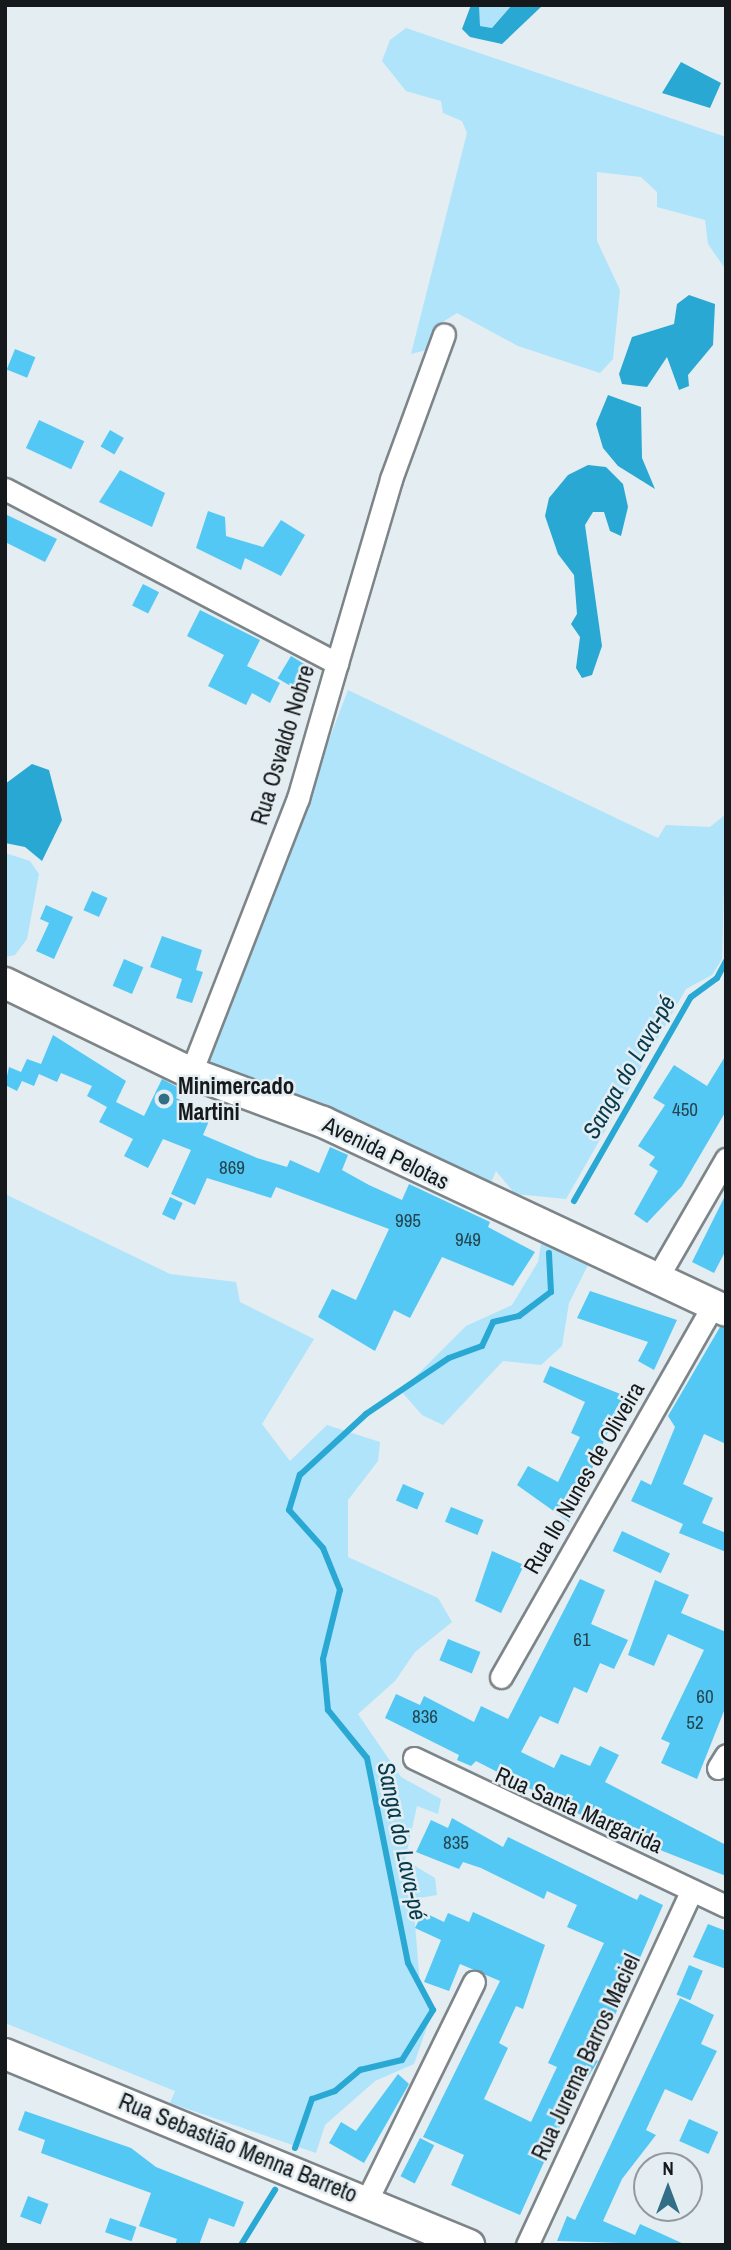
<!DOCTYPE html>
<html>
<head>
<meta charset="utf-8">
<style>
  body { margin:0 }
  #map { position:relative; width:731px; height:2250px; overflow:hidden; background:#e4edf1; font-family:"Archivo Narrow",sans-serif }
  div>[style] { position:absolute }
  .green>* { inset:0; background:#afe4fb }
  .water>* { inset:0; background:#28a8d3 }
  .stream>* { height:6px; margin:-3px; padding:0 3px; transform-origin:3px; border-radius:3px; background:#28a8d3 }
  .building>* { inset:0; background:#53c8f4; transform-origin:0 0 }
  .roads { filter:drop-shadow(2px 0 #7d8589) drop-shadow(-2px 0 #7d8589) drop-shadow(0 2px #7d8589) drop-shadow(0 -2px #7d8589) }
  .street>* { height:21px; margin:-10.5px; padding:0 10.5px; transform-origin:10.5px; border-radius:10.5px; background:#fff }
  .secondary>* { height:30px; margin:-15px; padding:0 15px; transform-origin:15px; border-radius:15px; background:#fff }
  .dots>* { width:19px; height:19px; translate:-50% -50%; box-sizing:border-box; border:4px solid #e4edf1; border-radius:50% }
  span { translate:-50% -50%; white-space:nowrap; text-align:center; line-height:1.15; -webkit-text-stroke:5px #e4edf1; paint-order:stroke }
  .number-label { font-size:19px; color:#254551 }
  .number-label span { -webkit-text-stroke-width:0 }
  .street-label { font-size:23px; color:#16191b }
  .poi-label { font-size:23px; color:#16191b; font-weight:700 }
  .left { translate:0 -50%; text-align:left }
  .water-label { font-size:24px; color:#043a4c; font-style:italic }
  .frame { position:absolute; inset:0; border:7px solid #16191b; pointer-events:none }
  .north { position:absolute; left:633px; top:2152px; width:70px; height:70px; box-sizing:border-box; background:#e4edf1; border:2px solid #92989b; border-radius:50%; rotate:0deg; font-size:19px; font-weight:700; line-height:28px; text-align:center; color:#16191b }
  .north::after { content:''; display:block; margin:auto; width:24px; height:32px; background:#326e85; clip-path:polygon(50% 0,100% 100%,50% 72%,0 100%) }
</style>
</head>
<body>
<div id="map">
  <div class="green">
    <div style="clip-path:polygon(479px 5px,512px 5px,492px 28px,480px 26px)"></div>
    <div style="clip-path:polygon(406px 28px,726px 137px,726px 270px,708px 244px,705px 220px,657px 207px,657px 192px,641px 177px,597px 172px,597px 241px,620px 290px,613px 359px,600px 373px,518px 346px,457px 313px,438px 325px,426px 350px,411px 354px,467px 133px,462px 121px,443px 113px,441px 101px,406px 91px,382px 61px,390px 40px)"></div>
    <div style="clip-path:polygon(348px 690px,658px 838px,666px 825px,710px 827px,726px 814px,722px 959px,712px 975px,686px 989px,566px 1199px,515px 1194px,496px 1171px,482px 1203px,202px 1072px)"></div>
    <div style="clip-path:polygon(5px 853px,30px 861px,39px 874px,27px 939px,15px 955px,5px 957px)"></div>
    <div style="clip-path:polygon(5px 1194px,170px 1274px,236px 1282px,240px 1302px,314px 1339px,262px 1424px,290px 1461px,327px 1425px,380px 1442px,378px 1461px,348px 1500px,348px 1557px,438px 1598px,452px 1622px,415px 1652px,395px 1681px,358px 1714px,401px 1777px,441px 1799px,438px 1814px,417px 1806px,405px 1860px,435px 1878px,437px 1895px,413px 1899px,420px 1985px,433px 2010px,414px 2064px,375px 2081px,325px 2125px,316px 2153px,170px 2103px,175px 2091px,5px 2023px)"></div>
    <div style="clip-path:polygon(543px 1233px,593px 1255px,569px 1303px,562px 1346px,541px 1365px,503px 1361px,443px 1425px,422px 1415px,401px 1391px,466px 1326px,512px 1305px,538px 1262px)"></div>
  </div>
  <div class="water">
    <div style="clip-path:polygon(471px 5px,479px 5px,480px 26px,492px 28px,512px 5px,543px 5px,502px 44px,470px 37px,462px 29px)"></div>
    <div style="clip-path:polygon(681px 62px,721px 83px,710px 108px,662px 93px)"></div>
    <div style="clip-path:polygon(689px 295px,715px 304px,713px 345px,688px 375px,689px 386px,679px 390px,667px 357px,647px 387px,622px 384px,619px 374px,632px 337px,674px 324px,677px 304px)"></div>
    <div style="clip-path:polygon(608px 395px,641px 407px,642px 458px,655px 489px,618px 466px,603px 448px,596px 424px)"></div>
    <div style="clip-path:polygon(588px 465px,606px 467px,623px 484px,628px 507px,621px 536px,610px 531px,604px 512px,593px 512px,585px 525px,602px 646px,592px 675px,582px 678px,576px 668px,580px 637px,571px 624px,577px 614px,574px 575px,558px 554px,545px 516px,549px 498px,568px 475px)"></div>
    <div style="clip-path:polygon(32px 764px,49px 770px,62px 820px,42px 861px,25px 847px,5px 843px,5px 784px)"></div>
  </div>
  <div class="stream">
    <div style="left:574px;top:1201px;width:235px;rotate:-60.2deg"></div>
    <div style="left:691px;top:997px;width:32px;rotate:-36deg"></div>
    <div style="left:717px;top:978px;width:19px;rotate:-62deg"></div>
    <div style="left:295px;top:2148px;width:52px;rotate:-70.9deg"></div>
    <div style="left:312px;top:2099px;width:24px;rotate:-19deg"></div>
    <div style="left:335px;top:2091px;width:33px;rotate:-40deg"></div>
    <div style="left:360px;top:2070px;width:43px;rotate:-13.4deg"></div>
    <div style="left:402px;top:2060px;width:59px;rotate:-58.2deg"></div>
    <div style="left:433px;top:2010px;width:53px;rotate:-118deg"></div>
    <div style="left:408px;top:1963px;width:209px;rotate:-101.3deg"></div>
    <div style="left:367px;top:1758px;width:62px;rotate:-129.1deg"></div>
    <div style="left:328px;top:1710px;width:51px;rotate:-95.6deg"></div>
    <div style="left:323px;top:1659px;width:71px;rotate:-76.2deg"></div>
    <div style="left:340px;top:1590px;width:45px;rotate:-112deg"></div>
    <div style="left:323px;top:1548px;width:51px;rotate:-131.8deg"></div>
    <div style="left:289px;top:1510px;width:37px;rotate:-73deg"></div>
    <div style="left:300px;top:1475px;width:90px;rotate:-42.7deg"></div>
    <div style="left:366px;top:1414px;width:100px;rotate:-34deg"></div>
    <div style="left:449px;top:1358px;width:35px;rotate:-20deg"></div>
    <div style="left:482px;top:1346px;width:26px;rotate:-65deg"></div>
    <div style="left:493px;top:1322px;width:27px;rotate:-13deg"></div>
    <div style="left:519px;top:1316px;width:40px;rotate:-37deg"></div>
    <div style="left:551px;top:1292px;width:39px;rotate:-93deg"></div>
    <div style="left:241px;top:2245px;width:65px;rotate:-58.3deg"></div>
  </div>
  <div class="building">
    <div style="left:15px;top:349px;width:22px;height:22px;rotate:22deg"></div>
    <div style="left:39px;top:420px;width:50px;height:31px;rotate:25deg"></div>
    <div style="left:110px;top:430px;width:16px;height:19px;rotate:30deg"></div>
    <div style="clip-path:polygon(120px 470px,165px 493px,152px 527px,99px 502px)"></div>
    <div style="clip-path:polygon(208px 511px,225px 517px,226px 536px,263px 547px,281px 520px,305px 535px,281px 576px,245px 558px,241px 570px,196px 548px)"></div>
    <div style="clip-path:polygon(5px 514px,57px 539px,45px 562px,5px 542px)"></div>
    <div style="left:143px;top:584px;width:18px;height:24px;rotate:27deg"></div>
    <div style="clip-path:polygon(200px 610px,260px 640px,247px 666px,280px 683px,270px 703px,252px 693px,246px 705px,208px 686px,224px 655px,187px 636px)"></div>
    <div style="left:291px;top:656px;width:26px;height:26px;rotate:31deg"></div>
    <div style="left:92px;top:891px;width:17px;height:21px;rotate:24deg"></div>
    <div style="clip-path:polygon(46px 905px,73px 917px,54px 959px,36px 951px,49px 923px,40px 919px)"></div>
    <div style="clip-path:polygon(162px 936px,202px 950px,196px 970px,203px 972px,192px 1003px,176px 998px,182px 979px,150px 967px)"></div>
    <div style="left:124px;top:959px;width:21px;height:29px;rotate:23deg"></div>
    <div style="clip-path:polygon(53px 1035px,126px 1081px,116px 1102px,144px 1116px,162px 1079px,181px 1089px,176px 1098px,212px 1114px,203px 1135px,257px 1158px,287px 1167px,290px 1160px,319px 1173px,330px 1147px,348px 1155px,342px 1170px,369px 1185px,402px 1200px,409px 1184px,490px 1222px,488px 1227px,535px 1252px,513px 1286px,442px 1257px,410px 1318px,394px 1310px,375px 1351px,318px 1317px,332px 1289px,356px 1300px,389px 1229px,276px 1187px,271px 1198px,207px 1178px,195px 1205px,171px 1194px,191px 1150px,163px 1139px,148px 1168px,124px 1156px,133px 1139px,99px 1122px,107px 1107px,87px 1096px,92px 1086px,61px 1073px,57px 1082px,39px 1074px,34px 1086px,22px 1081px,17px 1091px,5px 1085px,9px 1067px,21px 1072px,27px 1059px,41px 1064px)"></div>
    <div style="clip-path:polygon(726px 1055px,726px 1111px,682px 1186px,647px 1223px,634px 1214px,658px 1171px,649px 1165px,655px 1157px,638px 1146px,665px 1105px,653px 1098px,674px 1065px,707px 1086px)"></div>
    <div style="clip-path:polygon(726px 1194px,726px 1250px,714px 1273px,692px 1262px)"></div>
    <div style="left:170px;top:1197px;width:14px;height:19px;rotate:25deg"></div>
    <div style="clip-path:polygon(590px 1291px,677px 1320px,654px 1370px,638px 1361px,648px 1342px,577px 1318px)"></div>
    <div style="clip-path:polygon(720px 1327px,726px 1328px,726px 1444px,704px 1434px,683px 1484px,713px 1498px,702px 1523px,726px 1533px,726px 1552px,679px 1533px,683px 1524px,631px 1501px,641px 1480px,651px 1485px,675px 1427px,668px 1416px)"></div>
    <div style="clip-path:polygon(550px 1366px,633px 1399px,624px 1415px,617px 1411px,569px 1522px,517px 1485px,528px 1466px,558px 1482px,580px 1437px,571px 1433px,585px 1402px,543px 1382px)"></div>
    <div style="left:403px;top:1484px;width:23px;height:18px;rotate:23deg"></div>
    <div style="left:451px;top:1507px;width:35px;height:16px;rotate:22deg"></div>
    <div style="left:622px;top:1531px;width:53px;height:22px;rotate:25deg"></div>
    <div style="clip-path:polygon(492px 1551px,524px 1565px,501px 1613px,475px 1601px)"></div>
    <div style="clip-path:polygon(580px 1579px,605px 1590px,591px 1624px,628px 1640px,614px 1669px,600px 1663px,587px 1693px,574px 1687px,558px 1724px,540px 1716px,521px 1752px,554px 1768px,561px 1754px,590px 1766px,600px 1746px,619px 1755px,605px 1782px,726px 1845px,726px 1876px,612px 1831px,476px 1761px,471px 1766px,457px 1760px,459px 1755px,385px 1718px,396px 1694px,420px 1705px,424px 1696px,474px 1722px,481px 1706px,508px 1719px)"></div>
    <div style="clip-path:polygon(655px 1580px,689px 1595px,681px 1613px,726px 1632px,726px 1706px,697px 1779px,661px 1763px,670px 1743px,661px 1739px,704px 1650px,668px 1634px,654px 1666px,628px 1655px)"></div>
    <div style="left:448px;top:1639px;width:35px;height:23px;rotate:22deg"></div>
    <div style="clip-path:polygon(452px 1818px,503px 1847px,508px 1837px,637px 1900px,640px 1894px,663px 1905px,612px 2022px,607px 2020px,590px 2058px,598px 2061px,569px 2107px,520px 2215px,451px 2185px,464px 2155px,423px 2137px,500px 1981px,460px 1964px,449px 1991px,424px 1982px,441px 1940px,415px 1928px,423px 1912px,444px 1922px,448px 1913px,469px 1922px,473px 1912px,545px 1945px,523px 2009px,516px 2006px,499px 2043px,508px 2048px,484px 2099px,531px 2122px,557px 2067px,548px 2063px,604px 1943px,567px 1927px,577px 1905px,547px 1891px,544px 1899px,481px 1868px,463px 1862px,459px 1869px,416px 1852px,431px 1820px,448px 1828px)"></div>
    <div style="clip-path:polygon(708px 1924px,726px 1931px,726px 1969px,693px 1957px)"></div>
    <div style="left:689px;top:1965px;width:15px;height:32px;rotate:23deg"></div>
    <div style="clip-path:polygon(680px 1998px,714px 2015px,701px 2044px,717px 2051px,692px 2101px,665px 2089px,646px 2130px,656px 2135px,622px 2179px,603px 2221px,635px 2235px,640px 2224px,686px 2245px,557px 2241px,567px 2216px,575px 2220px)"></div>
    <div style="clip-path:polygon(398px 2074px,409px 2084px,364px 2163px,329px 2143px,341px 2122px,356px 2131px)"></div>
    <div style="clip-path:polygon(25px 2111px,131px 2148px,156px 2167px,244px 2202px,234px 2227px,209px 2218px,199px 2245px,175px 2245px,177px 2239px,139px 2226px,151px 2193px,41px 2153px,45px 2140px,18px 2130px)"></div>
    <div style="left:689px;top:2119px;width:32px;height:24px;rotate:24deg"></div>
    <div style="left:420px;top:2138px;width:16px;height:43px;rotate:27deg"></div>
    <div style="left:28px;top:2196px;width:22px;height:22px;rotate:21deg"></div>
    <div style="left:110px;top:2218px;width:28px;height:15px;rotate:19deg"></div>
  </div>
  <div class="roads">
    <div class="street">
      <div style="left:5px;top:489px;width:375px;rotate:27.7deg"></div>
      <div style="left:337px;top:663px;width:141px;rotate:106.1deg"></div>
      <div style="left:298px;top:798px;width:295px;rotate:111.3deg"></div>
      <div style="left:337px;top:663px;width:192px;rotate:-73.6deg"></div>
      <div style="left:391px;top:479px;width:154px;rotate:-69.9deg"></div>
      <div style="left:656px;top:1280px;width:140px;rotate:-60deg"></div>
      <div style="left:501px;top:1677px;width:428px;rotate:-60.3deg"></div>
      <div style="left:414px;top:1758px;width:345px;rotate:25.4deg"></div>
      <div style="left:718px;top:1768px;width:15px;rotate:-58deg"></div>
      <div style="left:367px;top:2200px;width:243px;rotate:-63.9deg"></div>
      <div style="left:527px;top:2245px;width:391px;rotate:-65.1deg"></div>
    </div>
    <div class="secondary">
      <div style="left:5px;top:983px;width:207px;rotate:25.8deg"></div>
      <div style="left:191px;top:1073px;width:141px;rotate:20.4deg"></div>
      <div style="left:323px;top:1122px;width:445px;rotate:25.1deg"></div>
      <div style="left:5px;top:2054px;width:502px;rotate:22.37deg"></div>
    </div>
  </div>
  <div class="dots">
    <div style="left:164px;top:1099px;background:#326e85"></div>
  </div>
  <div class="number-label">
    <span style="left:685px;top:1110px">450</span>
    <span style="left:232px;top:1168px">869</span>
    <span style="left:408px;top:1221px">995</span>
    <span style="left:468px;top:1240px">949</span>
    <span style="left:582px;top:1640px">61</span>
    <span style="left:705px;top:1697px">60</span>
    <span style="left:425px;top:1717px">836</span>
    <span style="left:695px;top:1723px">52</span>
    <span style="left:456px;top:1843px">835</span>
  </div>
  <div class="street-label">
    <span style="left:283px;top:745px;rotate:-73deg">Rua Osvaldo Nobre</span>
    <span style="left:386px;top:1153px;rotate:26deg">Avenida Pelotas</span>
    <span style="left:584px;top:1478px;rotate:-60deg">Rua Ilo Nunes de Oliveira</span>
    <span style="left:579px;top:1810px;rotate:24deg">Rua Santa Margarida</span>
    <span style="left:586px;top:2057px;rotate:-65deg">Rua Jurema Barros Maciel</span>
    <span style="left:238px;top:2148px;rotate:22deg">Rua Sebastião Menna Barreto</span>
  </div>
  <div class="poi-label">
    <span class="left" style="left:178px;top:1099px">Minimercado<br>Martini</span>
  </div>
  <div class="water-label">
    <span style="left:629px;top:1067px;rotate:-60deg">Sanga do Lava-pé</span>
    <span style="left:402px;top:1841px;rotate:78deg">Sanga do Lava-pé</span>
  </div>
  <div class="frame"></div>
  <div class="north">N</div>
</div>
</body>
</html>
